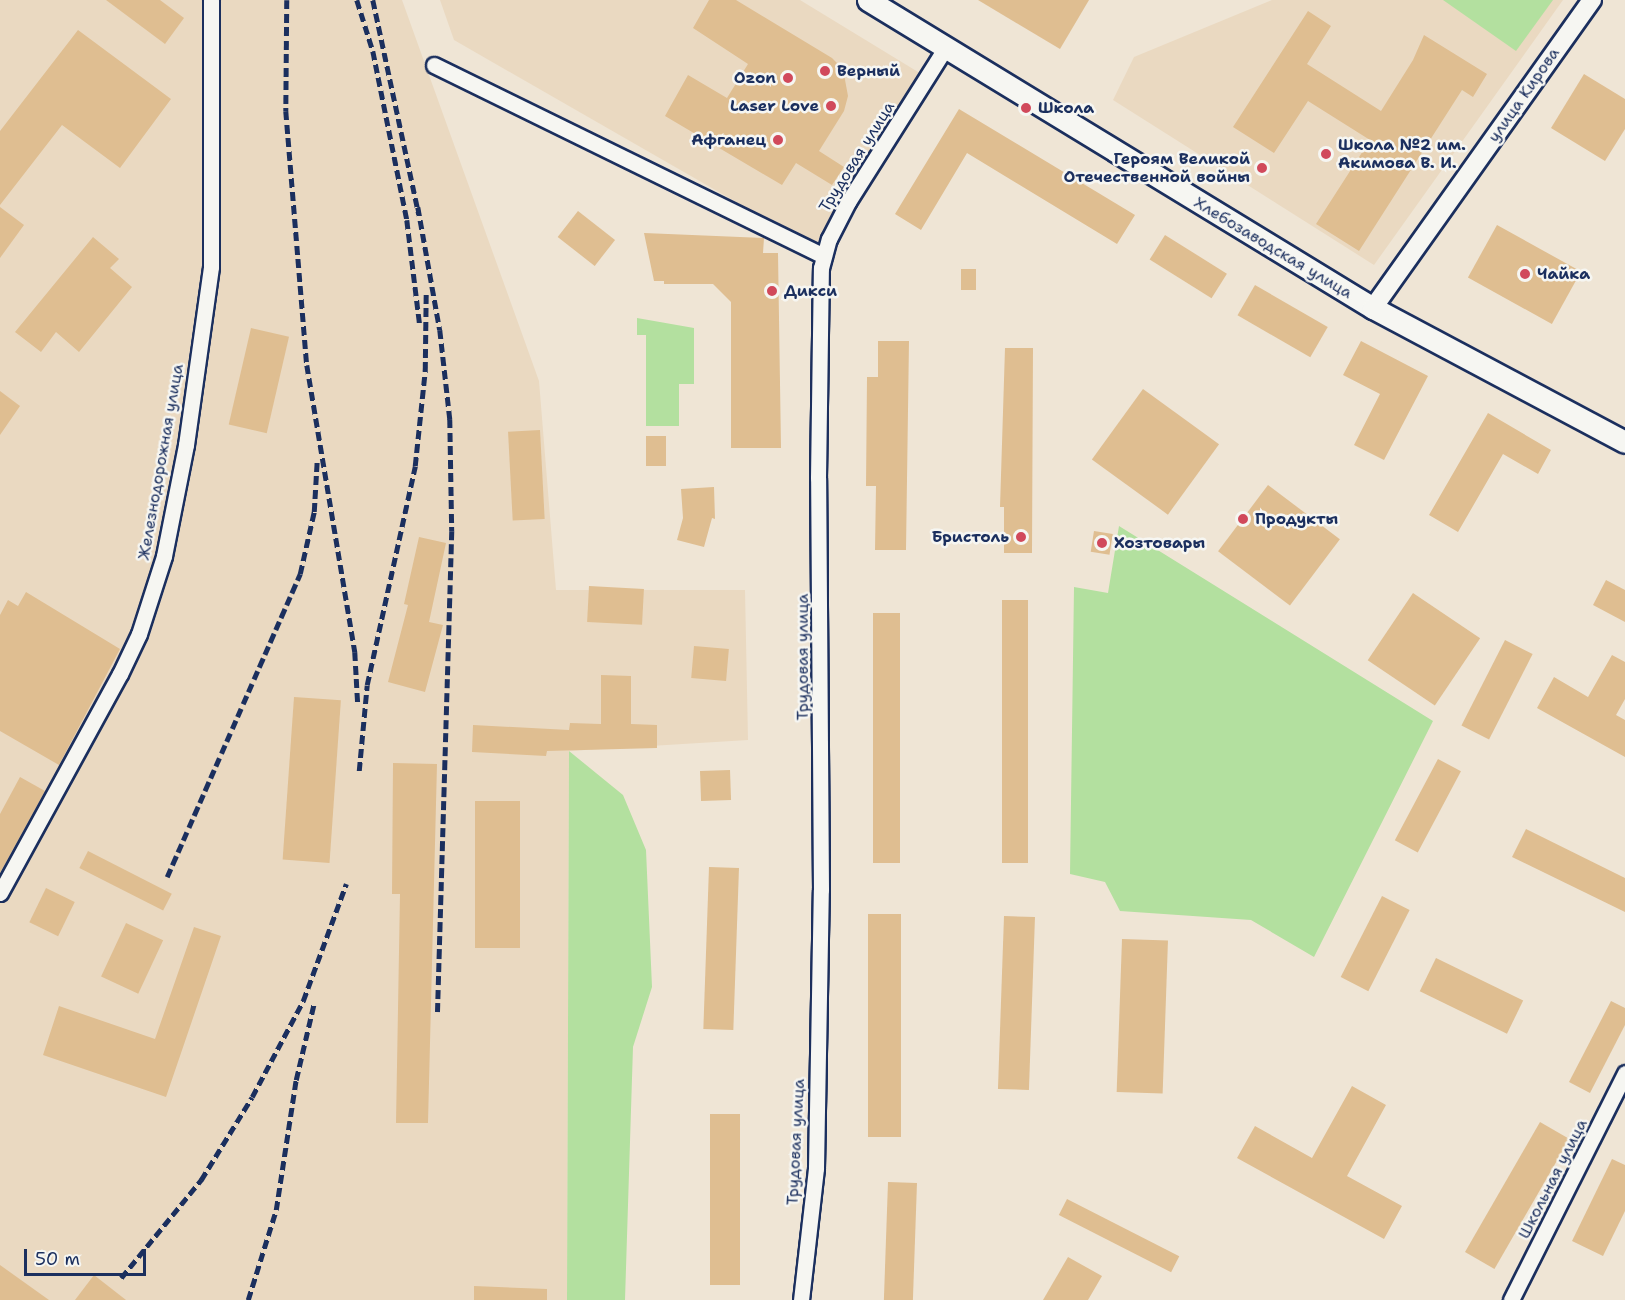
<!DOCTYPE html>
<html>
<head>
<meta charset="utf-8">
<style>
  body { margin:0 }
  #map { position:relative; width:1625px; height:1300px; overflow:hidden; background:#efe5d5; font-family:"Shantell Sans",sans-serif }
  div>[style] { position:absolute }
  .built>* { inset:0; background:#ead9c1 }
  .green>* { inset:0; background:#b3e09f }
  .building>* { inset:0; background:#dfbe91; transform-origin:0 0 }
  .roads { filter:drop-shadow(2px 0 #1b2f5e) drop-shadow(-2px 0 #1b2f5e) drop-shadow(0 2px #1b2f5e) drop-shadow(0 -2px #1b2f5e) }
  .minor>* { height:15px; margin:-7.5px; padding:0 7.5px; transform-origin:7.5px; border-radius:7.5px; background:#f6f6f2 }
  .tertiary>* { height:18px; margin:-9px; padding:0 9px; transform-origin:9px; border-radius:9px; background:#f6f6f2 }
  .secondary>* { height:21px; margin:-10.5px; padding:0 10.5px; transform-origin:10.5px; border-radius:10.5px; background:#f6f6f2 }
  .rail>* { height:4.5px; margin-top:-2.25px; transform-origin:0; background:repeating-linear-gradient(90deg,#1b2f5e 0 9px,transparent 0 13.5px) }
  .dots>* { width:16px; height:16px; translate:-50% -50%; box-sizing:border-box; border:3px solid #f6f6f2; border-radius:50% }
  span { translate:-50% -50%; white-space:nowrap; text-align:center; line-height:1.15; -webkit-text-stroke:5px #f6f6f2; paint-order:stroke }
  .poi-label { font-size:16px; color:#1b2f5e; font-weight:700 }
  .left { translate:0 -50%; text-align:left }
  .right { translate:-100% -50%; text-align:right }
  .street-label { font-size:16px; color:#1b2f5e }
  .scale { position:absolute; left:24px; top:1249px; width:122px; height:27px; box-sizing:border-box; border:3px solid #1b2f5e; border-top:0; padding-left:8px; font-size:18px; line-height:21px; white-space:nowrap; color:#1b2f5e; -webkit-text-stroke:4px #f6f6f2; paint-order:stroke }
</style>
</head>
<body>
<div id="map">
  <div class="built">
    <div style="clip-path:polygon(0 0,402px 0,539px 381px,556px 590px,745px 590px,748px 740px,569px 751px,567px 1300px,0 1300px)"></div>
    <div style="clip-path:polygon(440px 0,800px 0,923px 75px,818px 249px,454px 40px)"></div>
    <div style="clip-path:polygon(1272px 0,1563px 0,1374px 265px,1113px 100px,1134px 57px)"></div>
  </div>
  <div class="green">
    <div style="clip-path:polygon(1443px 0,1553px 0,1516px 51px)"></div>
    <div style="clip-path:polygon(637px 318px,694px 328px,694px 384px,679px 384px,679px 426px,646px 426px,646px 335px,637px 335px)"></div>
    <div style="clip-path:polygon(1119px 526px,1433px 721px,1314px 957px,1251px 920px,1120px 911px,1105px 882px,1070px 874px,1074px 587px,1108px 593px)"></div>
    <div style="clip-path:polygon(569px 751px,623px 795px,646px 850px,652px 987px,633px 1047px,625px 1300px,567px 1300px)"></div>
  </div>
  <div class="building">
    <div style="clip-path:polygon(106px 0,160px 0,184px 18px,165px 44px)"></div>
    <div style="clip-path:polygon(709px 0,736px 0,832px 58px,843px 69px,848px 96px,844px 111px,819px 151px,844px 167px,832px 185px,796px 163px,782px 185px,665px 116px,688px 75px,727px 98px,748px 64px,693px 28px)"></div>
    <div style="clip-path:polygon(978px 0,1089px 0,1060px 49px)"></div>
    <div style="clip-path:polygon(1308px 11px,1331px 26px,1307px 64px,1381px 111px,1413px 60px,1424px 35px,1487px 74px,1473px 97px,1462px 90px,1359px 251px,1316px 224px,1370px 140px,1308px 101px,1274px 153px,1233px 127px)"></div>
    <div style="clip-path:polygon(78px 30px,171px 99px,120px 168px,62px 125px,0 205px,0 131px)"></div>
    <div style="clip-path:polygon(1584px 74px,1625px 99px,1625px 129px,1605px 161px,1551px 128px)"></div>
    <div style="clip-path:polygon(959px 109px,1135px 215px,1117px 244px,967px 153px,921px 230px,895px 214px)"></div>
    <div style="clip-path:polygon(0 207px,24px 225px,0 258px)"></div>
    <div style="left:578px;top:211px;width:47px;height:33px;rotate:38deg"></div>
    <div style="left:1497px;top:225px;width:96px;height:60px;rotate:29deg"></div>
    <div style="clip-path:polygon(644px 233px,764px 238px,763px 253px,778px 253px,781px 448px,731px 448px,731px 302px,713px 284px,664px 284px,664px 281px,654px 281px)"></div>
    <div style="left:1165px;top:235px;width:73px;height:29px;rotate:32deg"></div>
    <div style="clip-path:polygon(93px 237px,119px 259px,110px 268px,132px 287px,79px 352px,56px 332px,41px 352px,15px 332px)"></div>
    <div style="left:976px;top:269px;width:21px;height:15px;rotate:90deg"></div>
    <div style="left:1255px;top:285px;width:84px;height:35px;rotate:30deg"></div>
    <div style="left:251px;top:328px;width:39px;height:99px;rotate:13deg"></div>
    <div style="clip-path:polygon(878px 341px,909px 341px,906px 550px,875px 550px,876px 486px,866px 486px,867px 377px,878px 377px)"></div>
    <div style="clip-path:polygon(1361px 341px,1428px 376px,1384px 460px,1354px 445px,1380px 394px,1343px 375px)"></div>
    <div style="clip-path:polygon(1005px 348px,1033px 348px,1032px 553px,1004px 553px,1004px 507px,1000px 507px)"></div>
    <div style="left:1143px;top:389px;width:94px;height:87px;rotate:36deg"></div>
    <div style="clip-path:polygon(0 391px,20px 406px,0 435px)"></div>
    <div style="clip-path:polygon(1488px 413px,1551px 450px,1538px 474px,1503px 454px,1458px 532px,1429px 515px)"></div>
    <div style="left:540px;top:430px;width:89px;height:32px;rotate:87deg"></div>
    <div style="left:646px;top:436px;width:20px;height:30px"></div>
    <div style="left:1268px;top:485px;width:90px;height:83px;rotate:37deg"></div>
    <div style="clip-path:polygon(714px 487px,715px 519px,712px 518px,704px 547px,677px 540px,683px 518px,681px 489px)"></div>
    <div style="left:1094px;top:531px;width:19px;height:21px;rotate:9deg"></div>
    <div style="clip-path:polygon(419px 537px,446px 543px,429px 622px,443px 625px,425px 692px,388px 682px,408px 605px,404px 604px)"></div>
    <div style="clip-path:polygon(1606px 580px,1625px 590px,1625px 622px,1593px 605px)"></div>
    <div style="left:589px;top:586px;width:55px;height:36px;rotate:3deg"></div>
    <div style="clip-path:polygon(26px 592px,120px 649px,59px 765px,0 731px,0 615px,8px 600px,18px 606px)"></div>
    <div style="left:1413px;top:593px;width:81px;height:81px;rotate:34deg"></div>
    <div style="left:1002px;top:600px;width:26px;height:263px"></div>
    <div style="left:873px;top:613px;width:27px;height:250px"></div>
    <div style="left:1505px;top:640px;width:31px;height:96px;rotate:27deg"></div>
    <div style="left:694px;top:646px;width:35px;height:32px;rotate:5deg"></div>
    <div style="clip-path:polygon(1612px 655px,1625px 662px,1625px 699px,1616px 715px,1625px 720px,1625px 757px,1537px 708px,1554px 677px,1588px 697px)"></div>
    <div style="clip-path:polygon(601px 675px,631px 676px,631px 724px,657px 725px,657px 748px,547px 751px,546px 756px,472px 752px,473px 725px,569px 730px,570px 723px,601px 724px)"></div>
    <div style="left:294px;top:697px;width:47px;height:163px;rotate:4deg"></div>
    <div style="left:1438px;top:759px;width:26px;height:92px;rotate:28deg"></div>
    <div style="clip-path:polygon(393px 763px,437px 764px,428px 1123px,396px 1123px,400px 894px,392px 894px)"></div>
    <div style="left:730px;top:770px;width:30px;height:30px;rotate:88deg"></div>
    <div style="clip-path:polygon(20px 777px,45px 791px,0 873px,0 814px)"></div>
    <div style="left:475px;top:801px;width:45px;height:147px"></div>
    <div style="clip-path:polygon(1526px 829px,1625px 878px,1625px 912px,1512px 857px)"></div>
    <div style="left:88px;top:851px;width:94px;height:19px;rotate:27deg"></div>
    <div style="left:709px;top:867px;width:30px;height:162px;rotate:2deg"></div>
    <div style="left:46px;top:888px;width:32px;height:38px;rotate:26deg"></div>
    <div style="left:1382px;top:896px;width:31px;height:91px;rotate:27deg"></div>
    <div style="left:868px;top:914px;width:33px;height:223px"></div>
    <div style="left:1004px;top:916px;width:31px;height:173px;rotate:2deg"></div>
    <div style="left:126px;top:923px;width:41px;height:59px;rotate:25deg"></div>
    <div style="clip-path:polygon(194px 927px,221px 936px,166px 1097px,43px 1055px,59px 1006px,155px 1039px)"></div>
    <div style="left:1122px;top:939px;width:46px;height:153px;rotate:2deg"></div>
    <div style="left:1436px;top:958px;width:97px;height:37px;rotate:26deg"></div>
    <div style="clip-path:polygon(1611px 1001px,1625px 1008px,1625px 1025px,1590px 1093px,1569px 1082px)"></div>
    <div style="clip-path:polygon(1352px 1086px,1386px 1105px,1347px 1176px,1402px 1206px,1384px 1239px,1237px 1158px,1255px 1126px,1312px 1158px)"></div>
    <div style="left:710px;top:1114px;width:30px;height:171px"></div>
    <div style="left:1540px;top:1122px;width:34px;height:150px;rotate:30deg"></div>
    <div style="clip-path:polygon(1612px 1159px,1625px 1165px,1625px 1211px,1603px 1256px,1572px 1241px)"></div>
    <div style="left:888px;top:1182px;width:29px;height:118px;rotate:2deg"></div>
    <div style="left:1067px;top:1199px;width:126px;height:18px;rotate:27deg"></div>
    <div style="clip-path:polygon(1068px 1257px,1102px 1276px,1088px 1300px,1043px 1300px)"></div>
    <div style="clip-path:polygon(0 1265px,49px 1300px,0 1300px)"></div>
    <div style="clip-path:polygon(94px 1275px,126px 1300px,75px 1300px)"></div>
    <div style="clip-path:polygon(474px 1286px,547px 1289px,547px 1300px,474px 1300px)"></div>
  </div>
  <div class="roads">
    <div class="minor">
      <div style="left:434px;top:65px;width:434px;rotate:26.1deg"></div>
      <div style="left:0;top:893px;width:250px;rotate:-61.3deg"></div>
      <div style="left:120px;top:674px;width:44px;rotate:-64.6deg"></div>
      <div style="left:139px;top:634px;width:82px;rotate:-72.2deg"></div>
      <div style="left:164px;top:556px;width:113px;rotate:-78.8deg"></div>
      <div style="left:186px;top:445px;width:180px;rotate:-82deg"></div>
      <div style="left:211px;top:267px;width:267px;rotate:-90deg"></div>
      <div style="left:801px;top:1300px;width:133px;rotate:-83.5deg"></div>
      <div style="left:816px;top:1168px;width:278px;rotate:-89deg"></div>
      <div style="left:821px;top:890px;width:412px;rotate:-90.4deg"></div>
      <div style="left:818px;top:478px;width:210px;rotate:-89.2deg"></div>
      <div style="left:821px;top:268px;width:30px;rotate:-75deg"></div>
      <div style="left:829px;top:239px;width:42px;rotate:-62.8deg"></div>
      <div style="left:848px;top:202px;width:183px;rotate:-57.7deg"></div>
      <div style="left:1511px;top:1300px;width:254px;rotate:-63.3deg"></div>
    </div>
    <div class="tertiary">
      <div style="left:1373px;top:308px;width:378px;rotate:-54.6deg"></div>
    </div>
    <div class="secondary">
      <div style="left:868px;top:0;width:592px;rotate:31.38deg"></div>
      <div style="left:1373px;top:308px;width:285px;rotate:28deg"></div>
    </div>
  </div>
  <div class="rail">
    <div style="left:287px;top:0;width:111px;rotate:90.5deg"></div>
    <div style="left:286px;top:111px;width:255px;rotate:85.3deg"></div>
    <div style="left:307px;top:365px;width:291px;rotate:80.5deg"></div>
    <div style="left:355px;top:652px;width:53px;rotate:86.8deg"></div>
    <div style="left:357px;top:0;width:53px;rotate:72.6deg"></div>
    <div style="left:373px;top:51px;width:172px;rotate:78.6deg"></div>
    <div style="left:407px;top:220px;width:107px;rotate:83deg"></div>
    <div style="left:373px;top:0;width:219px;rotate:77.9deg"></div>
    <div style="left:418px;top:207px;width:125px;rotate:79.9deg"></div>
    <div style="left:440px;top:330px;width:90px;rotate:83.6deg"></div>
    <div style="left:450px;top:419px;width:112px;rotate:89deg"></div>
    <div style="left:452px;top:531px;width:484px;rotate:91.7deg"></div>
    <div style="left:359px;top:771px;width:86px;rotate:-84.7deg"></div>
    <div style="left:367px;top:685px;width:224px;rotate:-77.6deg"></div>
    <div style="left:415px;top:466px;width:96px;rotate:-84deg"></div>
    <div style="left:425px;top:371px;width:79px;rotate:-89.3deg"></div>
    <div style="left:167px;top:877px;width:331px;rotate:-66.3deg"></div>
    <div style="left:300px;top:574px;width:64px;rotate:-77.3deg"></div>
    <div style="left:314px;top:512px;width:52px;rotate:-86.7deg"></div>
    <div style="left:121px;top:1278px;width:127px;rotate:-50.8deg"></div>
    <div style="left:201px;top:1180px;width:97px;rotate:-58.4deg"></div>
    <div style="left:252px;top:1097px;width:109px;rotate:-62deg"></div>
    <div style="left:303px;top:1001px;width:125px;rotate:-69.8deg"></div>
    <div style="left:248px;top:1300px;width:94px;rotate:-72.7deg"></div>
    <div style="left:276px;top:1210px;width:132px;rotate:-81.3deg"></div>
    <div style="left:296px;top:1080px;width:79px;rotate:-76.8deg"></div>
  </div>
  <div class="dots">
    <div style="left:825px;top:71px;background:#d1495b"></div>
    <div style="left:788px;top:78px;background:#d1495b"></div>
    <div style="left:831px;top:106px;background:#d1495b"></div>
    <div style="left:1026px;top:108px;background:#d1495b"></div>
    <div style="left:778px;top:140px;background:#d1495b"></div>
    <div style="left:1326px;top:154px;background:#d1495b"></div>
    <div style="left:1262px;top:168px;background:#d1495b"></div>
    <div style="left:1525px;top:274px;background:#d1495b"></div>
    <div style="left:772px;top:291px;background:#d1495b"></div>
    <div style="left:1243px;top:519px;background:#d1495b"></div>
    <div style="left:1021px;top:537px;background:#d1495b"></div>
    <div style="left:1102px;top:543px;background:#d1495b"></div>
  </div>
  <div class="poi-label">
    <span class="left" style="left:837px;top:71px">Верный</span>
    <span class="right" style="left:776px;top:78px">Ozon</span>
    <span class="right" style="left:819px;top:106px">Laser Love</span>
    <span class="left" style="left:1038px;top:108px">Школа</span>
    <span class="right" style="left:766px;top:140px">Афганец</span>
    <span class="left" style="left:1338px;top:154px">Школа №2 им.<br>Акимова В. И.</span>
    <span class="right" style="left:1250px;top:168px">Героям Великой<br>Отечественной войны</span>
    <span class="left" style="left:1537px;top:274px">Чайка</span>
    <span class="left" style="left:784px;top:291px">Дикси</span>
    <span class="left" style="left:1255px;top:519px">Продукты</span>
    <span class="right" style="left:1009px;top:537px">Бристоль</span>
    <span class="left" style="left:1114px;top:543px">Хозтовары</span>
  </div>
  <div class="street-label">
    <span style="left:1524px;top:95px;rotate:-55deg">улица Кирова</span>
    <span style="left:857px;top:157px;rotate:-58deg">Трудовая улица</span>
    <span style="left:1273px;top:248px;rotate:31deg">Хлебозаводская улица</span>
    <span style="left:161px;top:462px;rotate:-80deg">Железнодорожная улица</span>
    <span style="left:803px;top:657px;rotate:-90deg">Трудовая улица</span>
    <span style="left:796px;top:1142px;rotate:-87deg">Трудовая улица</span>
    <span style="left:1553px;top:1179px;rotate:-63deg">Школьная улица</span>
  </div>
  <div class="scale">50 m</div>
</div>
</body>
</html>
